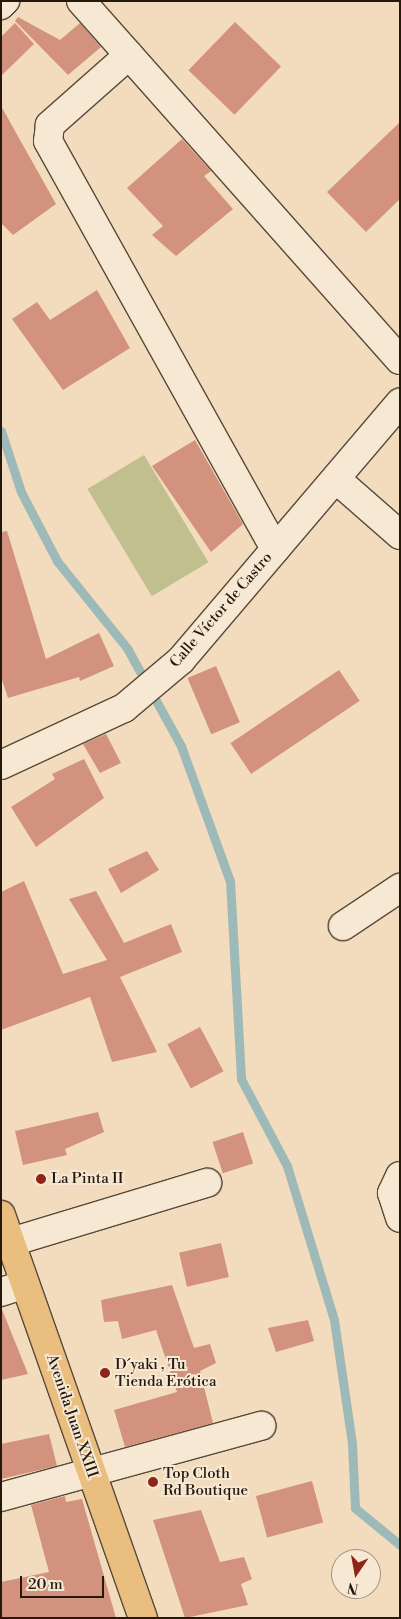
<!DOCTYPE html>
<html>
<head>
<meta charset="utf-8">
<style>
  body { margin:0 }
  #map { position:relative; width:401px; height:1619px; overflow:hidden; background:#f2dcbd; font-family:"Libre Bodoni",serif }
  div>[style] { position:absolute }
  .green>* { inset:0; background:#c0bf8d; transform-origin:0 0 }
  .stream>* { height:9px; margin:-4.5px; padding:0 4.5px; transform-origin:4.5px; border-radius:4.5px; background:#9dbab8 }
  .building>* { inset:0; background:#d2927d; transform-origin:0 0 }
  .roads { filter:drop-shadow(1px 0 #584a3a) drop-shadow(-1px 0 #584a3a) drop-shadow(0 1px #584a3a) drop-shadow(0 -1px #584a3a) }
  .minor>* { height:28px; margin:-14px; padding:0 14px; transform-origin:14px; border-radius:14px; background:#f7e8d4 }
  .major>* { height:28px; margin:-14px; padding:0 14px; transform-origin:14px; border-radius:14px; background:#e9be7e }
  .dots>* { width:14px; height:14px; translate:-50% -50%; box-sizing:border-box; border:2px solid #f7e8d4; border-radius:50% }
  span { translate:-50% -50%; white-space:nowrap; text-align:center; line-height:1.15; -webkit-text-stroke:4px #f7e8d4; paint-order:stroke }
  .street-label { font-size:15px; color:#25190e }
  .poi-label { font-size:15px; color:#25190e }
  .left { translate:0 -50%; text-align:left }
  .frame { position:absolute; inset:0; border:2px solid #25190e; pointer-events:none }
  .north { position:absolute; left:331px; top:1549px; width:50px; height:50px; box-sizing:border-box; background:#f7e8d4; border:1px solid #a39585; border-radius:50%; rotate:192deg; font-size:14px; font-weight:700; line-height:20px; text-align:center; color:#25190e }
  .north::after { content:''; display:block; margin:auto; width:18px; height:22px; background:#8f2418; clip-path:polygon(50% 0,100% 100%,50% 72%,0 100%) }
  .scale { position:absolute; left:20px; top:1576px; width:84px; height:22px; box-sizing:border-box; border:2px solid #25190e; border-top:0; padding-left:6px; font-size:15px; line-height:18px; white-space:nowrap; color:#25190e; -webkit-text-stroke:4px #f7e8d4; paint-order:stroke }
</style>
</head>
<body>
<div id="map">
  <div class="green">
    <div style="left:144px;top:455px;width:125px;height:66px;rotate:59deg"></div>
  </div>
  <div class="stream">
    <div style="left:1px;top:431px;width:64px;rotate:71.8deg"></div>
    <div style="left:21px;top:492px;width:78px;rotate:62.4deg"></div>
    <div style="left:57px;top:561px;width:112px;rotate:51.2deg"></div>
    <div style="left:127px;top:648px;width:112px;rotate:61.1deg"></div>
    <div style="left:181px;top:746px;width:144px;rotate:70.1deg"></div>
    <div style="left:230px;top:881px;width:198px;rotate:86.8deg"></div>
    <div style="left:241px;top:1079px;width:98px;rotate:62.1deg"></div>
    <div style="left:287px;top:1166px;width:161px;rotate:73deg"></div>
    <div style="left:334px;top:1320px;width:125px;rotate:81.7deg"></div>
    <div style="left:352px;top:1444px;width:64px;rotate:87.3deg"></div>
    <div style="left:355px;top:1508px;width:58px;rotate:39.4deg"></div>
  </div>
  <div class="building">
    <div style="clip-path:polygon(18px 17px,60px 40px,80px 23px,101px 47px,68px 75px,15px 21px)"></div>
    <div style="left:235px;top:22px;width:64px;height:67px;rotate:44deg"></div>
    <div style="clip-path:polygon(15px 23px,34px 44px,1px 76px,1px 37px)"></div>
    <div style="clip-path:polygon(1px 106px,56px 204px,13px 235px,1px 223px)"></div>
    <div style="clip-path:polygon(400px 122px,400px 199px,366px 232px,327px 192px)"></div>
    <div style="clip-path:polygon(182px 139px,211px 171px,204px 176px,233px 209px,176px 256px,152px 235px,163px 226px,127px 188px)"></div>
    <div style="clip-path:polygon(97px 290px,130px 348px,63px 390px,12px 319px,37px 302px,50px 320px)"></div>
    <div style="clip-path:polygon(195px 440px,243px 524px,211px 552px,152px 466px)"></div>
    <div style="clip-path:polygon(7px 531px,46px 659px,99px 633px,114px 666px,80px 681px,79px 677px,8px 698px,1px 677px,1px 532px)"></div>
    <div style="left:216px;top:666px;width:61px;height:31px;rotate:67deg"></div>
    <div style="left:339px;top:670px;width:37px;height:131px;rotate:56deg"></div>
    <div style="clip-path:polygon(106px 734px,121px 763px,100px 773px,83px 744px)"></div>
    <div style="clip-path:polygon(84px 759px,104px 798px,36px 847px,11px 807px,55px 779px,52px 774px)"></div>
    <div style="clip-path:polygon(147px 851px,159px 870px,121px 893px,108px 869px)"></div>
    <div style="clip-path:polygon(24px 881px,63px 974px,107px 960px,69px 899px,96px 891px,124px 943px,171px 924px,182px 952px,120px 977px,157px 1052px,112px 1062px,90px 997px,1px 1030px,1px 892px)"></div>
    <div style="left:200px;top:1027px;width:50px;height:37px;rotate:62deg"></div>
    <div style="clip-path:polygon(98px 1112px,104px 1132px,65px 1149px,67px 1155px,23px 1165px,15px 1131px)"></div>
    <div style="left:243px;top:1132px;width:33px;height:32px;rotate:72deg"></div>
    <div style="left:221px;top:1243px;width:35px;height:43px;rotate:77deg"></div>
    <div style="clip-path:polygon(172px 1285px,194px 1348px,210px 1344px,216px 1363px,200px 1371px,213px 1423px,125px 1447px,114px 1410px,177px 1392px,156px 1330px,122px 1339px,118px 1321px,104px 1322px,101px 1300px)"></div>
    <div style="clip-path:polygon(1px 1307px,28px 1374px,1px 1380px)"></div>
    <div style="clip-path:polygon(308px 1320px,314px 1341px,276px 1352px,268px 1328px)"></div>
    <div style="clip-path:polygon(49px 1434px,57px 1466px,1px 1479px,1px 1444px)"></div>
    <div style="left:312px;top:1481px;width:43px;height:58px;rotate:75deg"></div>
    <div style="clip-path:polygon(65px 1496px,66px 1502px,82px 1499px,116px 1618px,1px 1618px,1px 1582px,49px 1572px,31px 1505px)"></div>
    <div style="clip-path:polygon(201px 1510px,220px 1562px,244px 1557px,252px 1579px,241px 1584px,248px 1605px,185px 1618px,153px 1520px)"></div>
  </div>
  <div class="roads">
    <div class="minor">
      <div style="left:81px;top:1px;width:480px;rotate:48.4deg"></div>
      <div style="left:1px;top:5px;width:6px;rotate:-45deg"></div>
      <div style="left:129px;top:55px;width:106px;rotate:138.5deg"></div>
      <div style="left:50px;top:125px;width:16px;rotate:97deg"></div>
      <div style="left:48px;top:141px;width:467px;rotate:60.9deg"></div>
      <div style="left:336px;top:479px;width:85px;rotate:41.2deg"></div>
      <div style="left:1px;top:765px;width:136px;rotate:-24.9deg"></div>
      <div style="left:124px;top:708px;width:75px;rotate:-40.1deg"></div>
      <div style="left:181px;top:660px;width:338px;rotate:-49.6deg"></div>
      <div style="left:343px;top:926px;width:69px;rotate:-33.7deg"></div>
      <div style="left:400px;top:1176px;width:19px;rotate:115deg"></div>
      <div style="left:392px;top:1193px;width:26px;rotate:72deg"></div>
      <div style="left:11px;top:1242px;width:205px;rotate:-16.8deg"></div>
      <div style="left:1px;top:1292px;width:25px;rotate:-18deg"></div>
      <div style="left:1px;top:1497px;width:270px;rotate:-15.3deg"></div>
    </div>
    <div class="major">
      <div style="left:1px;top:1215px;width:427px;rotate:70.6deg"></div>
    </div>
  </div>
  <div class="dots">
    <div style="left:41px;top:1179px;background:#8f2418"></div>
    <div style="left:105px;top:1373px;background:#8f2418"></div>
    <div style="left:153px;top:1482px;background:#8f2418"></div>
  </div>
  <div class="street-label">
    <span style="left:221px;top:610px;rotate:-49deg">Calle Víctor de Castro</span>
    <span style="left:72px;top:1416px;rotate:71deg">Avenida Juan XXIII</span>
  </div>
  <div class="poi-label">
    <span class="left" style="left:51px;top:1179px">La Pinta II</span>
    <span class="left" style="left:115px;top:1373px">D´yaki , Tu<br>Tienda Erótica</span>
    <span class="left" style="left:163px;top:1482px">Top Cloth<br>Rd Boutique</span>
  </div>
  <div class="frame"></div>
  <div class="north">N</div>
  <div class="scale">20 m</div>
</div>
</body>
</html>
